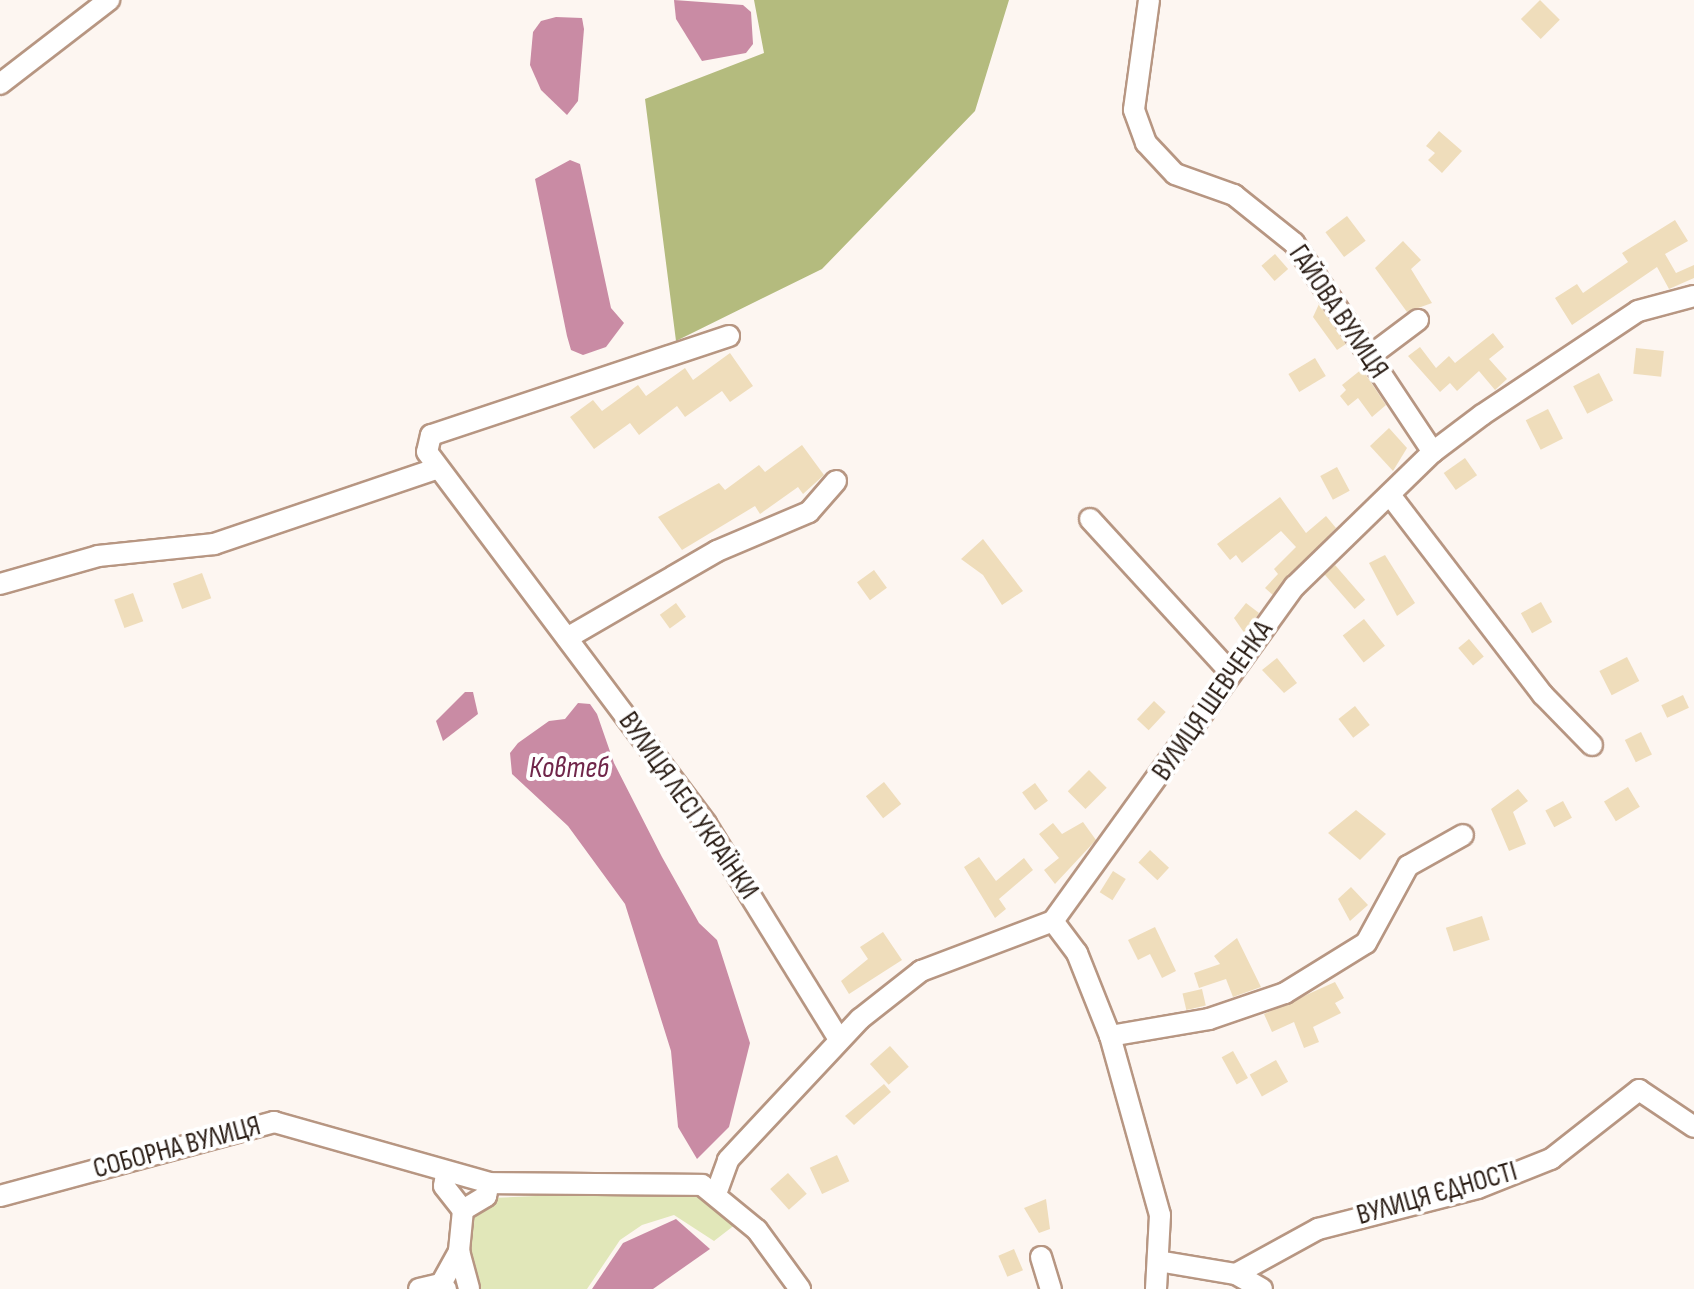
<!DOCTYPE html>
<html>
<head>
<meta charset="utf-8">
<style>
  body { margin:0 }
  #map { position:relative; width:1694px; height:1289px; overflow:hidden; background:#fdf6f1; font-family:"Sofia Sans Condensed",sans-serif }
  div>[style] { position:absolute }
  .green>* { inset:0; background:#e1e7b9 }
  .forest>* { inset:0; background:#b4bb7e }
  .water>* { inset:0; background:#c98ba4 }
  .building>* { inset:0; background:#efddbb; transform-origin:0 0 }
  .roads { filter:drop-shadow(2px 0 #b79682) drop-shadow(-2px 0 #b79682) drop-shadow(0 2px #b79682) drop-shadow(0 -2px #b79682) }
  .minor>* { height:20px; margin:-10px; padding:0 10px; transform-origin:10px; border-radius:10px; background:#fff }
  span { translate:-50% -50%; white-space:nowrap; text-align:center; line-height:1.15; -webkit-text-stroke:8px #fff; paint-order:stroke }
  .street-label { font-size:28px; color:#2a1d15 }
  .water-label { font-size:30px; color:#70264a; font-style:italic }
</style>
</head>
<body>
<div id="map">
  <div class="green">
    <div style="clip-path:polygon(668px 1190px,701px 1193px,736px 1224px,714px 1241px,674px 1215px,642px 1225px,620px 1240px,587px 1289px,475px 1289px,465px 1244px,468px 1217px,491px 1198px)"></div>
  </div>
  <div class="forest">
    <div style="clip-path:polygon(754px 0,1009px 0,975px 111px,822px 269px,676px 341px,645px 99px,764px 53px)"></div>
  </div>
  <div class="water">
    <div style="clip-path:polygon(674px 0,743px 5px,751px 12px,753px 44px,746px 53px,702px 61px,676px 19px)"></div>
    <div style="clip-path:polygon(556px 17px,582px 18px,584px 29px,578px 101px,567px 115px,541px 90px,530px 65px,533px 32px,541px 21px)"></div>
    <div style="clip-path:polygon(570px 160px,580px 164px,611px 308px,624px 323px,606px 347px,583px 355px,571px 350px,567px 336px,535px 179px)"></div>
    <div style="clip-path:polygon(465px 692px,473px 692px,478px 714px,443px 741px,436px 721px)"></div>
    <div style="clip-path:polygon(578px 703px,590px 704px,597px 714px,614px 763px,662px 857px,699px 923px,717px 940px,750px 1043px,729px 1127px,697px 1159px,678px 1127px,671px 1051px,625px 904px,568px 826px,512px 774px,510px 753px,518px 743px,549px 721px,565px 719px)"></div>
    <div style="clip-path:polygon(676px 1219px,710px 1249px,653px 1289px,592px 1289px,623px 1243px)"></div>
  </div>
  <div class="building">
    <div style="left:1540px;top:0;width:28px;height:27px;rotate:45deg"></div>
    <div style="clip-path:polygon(1439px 131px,1462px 151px,1442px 173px,1428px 160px,1435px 153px,1426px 146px)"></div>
    <div style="left:1347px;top:216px;width:31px;height:27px;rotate:53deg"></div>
    <div style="clip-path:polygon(1675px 220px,1688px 241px,1665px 254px,1676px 273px,1694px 265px,1694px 278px,1669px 289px,1657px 267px,1572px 325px,1555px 298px,1577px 284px,1583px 293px,1628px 262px,1622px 253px)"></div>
    <div style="clip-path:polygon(1403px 241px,1421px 260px,1411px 269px,1432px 303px,1407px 312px,1375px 268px)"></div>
    <div style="left:1275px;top:254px;width:20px;height:18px;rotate:49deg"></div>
    <div style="clip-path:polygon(1319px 304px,1346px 344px,1337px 350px,1313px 317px)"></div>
    <div style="clip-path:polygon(1493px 333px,1504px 347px,1489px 359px,1507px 379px,1495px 390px,1479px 371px,1457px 391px,1450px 383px,1440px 392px,1408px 356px,1420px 347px,1436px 368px,1449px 356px,1455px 363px)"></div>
    <div style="left:1636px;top:348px;width:28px;height:26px;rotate:6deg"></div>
    <div style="clip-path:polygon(730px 353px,753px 386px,730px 402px,722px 391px,685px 417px,677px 406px,639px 435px,630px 423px,594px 449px,570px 417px,593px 400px,602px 411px,638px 385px,646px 396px,685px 368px,693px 380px)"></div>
    <div style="left:1315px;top:358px;width:21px;height:31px;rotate:59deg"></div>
    <div style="clip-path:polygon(1362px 369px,1386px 405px,1372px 417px,1358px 398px,1348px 406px,1340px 396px,1346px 390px,1342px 385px)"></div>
    <div style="left:1599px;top:373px;width:31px;height:29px;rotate:63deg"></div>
    <div style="left:1548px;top:409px;width:33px;height:25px;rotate:63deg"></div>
    <div style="clip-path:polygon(1389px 428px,1407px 448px,1393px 471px,1370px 446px)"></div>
    <div style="clip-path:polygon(802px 445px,824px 475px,803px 494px,798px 487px,760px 514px,755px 506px,682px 550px,658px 517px,719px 483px,725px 490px,759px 465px,765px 472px)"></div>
    <div style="left:1465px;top:458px;width:21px;height:26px;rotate:55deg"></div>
    <div style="left:1337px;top:467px;width:27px;height:19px;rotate:62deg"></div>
    <div style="clip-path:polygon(1280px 497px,1306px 533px,1326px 516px,1336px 528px,1273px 595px,1265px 588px,1278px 574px,1274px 569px,1296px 547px,1281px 531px,1242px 563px,1236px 555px,1230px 560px,1217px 544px)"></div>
    <div style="clip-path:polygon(983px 539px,1023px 591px,1002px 605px,983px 575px,961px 559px)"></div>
    <div style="clip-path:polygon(1385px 555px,1415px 603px,1397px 616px,1369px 563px)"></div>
    <div style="left:1335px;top:565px;width:46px;height:14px;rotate:49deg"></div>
    <div style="left:874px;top:570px;width:22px;height:21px;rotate:54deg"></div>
    <div style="left:202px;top:573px;width:27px;height:31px;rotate:70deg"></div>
    <div style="left:133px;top:593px;width:30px;height:20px;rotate:70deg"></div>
    <div style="left:1541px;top:602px;width:23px;height:23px;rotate:61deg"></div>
    <div style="left:676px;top:603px;width:17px;height:20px;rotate:54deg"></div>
    <div style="clip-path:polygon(1246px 603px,1259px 613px,1245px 634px,1234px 618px)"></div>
    <div style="left:1364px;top:619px;width:34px;height:27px;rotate:52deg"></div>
    <div style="left:1469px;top:639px;width:23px;height:14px;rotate:50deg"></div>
    <div style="left:1627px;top:657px;width:27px;height:31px;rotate:63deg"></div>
    <div style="clip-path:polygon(1277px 658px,1297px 683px,1284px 693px,1262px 670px)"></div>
    <div style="left:1683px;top:695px;width:14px;height:24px;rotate:65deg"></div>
    <div style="left:1154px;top:701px;width:16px;height:25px;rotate:43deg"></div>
    <div style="left:1355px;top:706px;width:24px;height:21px;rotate:52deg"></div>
    <div style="left:1641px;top:732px;width:25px;height:18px;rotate:64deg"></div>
    <div style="left:1089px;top:770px;width:25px;height:30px;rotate:45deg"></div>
    <div style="left:884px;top:782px;width:28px;height:23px;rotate:52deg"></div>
    <div style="left:1035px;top:783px;width:22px;height:16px;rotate:54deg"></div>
    <div style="left:1628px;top:787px;width:23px;height:28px;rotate:59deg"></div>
    <div style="clip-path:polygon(1518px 789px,1528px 801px,1513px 812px,1526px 844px,1509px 851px,1491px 809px)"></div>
    <div style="left:1563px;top:801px;width:19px;height:20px;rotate:62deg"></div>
    <div style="clip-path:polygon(1356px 810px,1386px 834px,1360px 860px,1328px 833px)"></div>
    <div style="clip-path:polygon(1083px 822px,1096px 840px,1055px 884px,1044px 870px,1059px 858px,1039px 834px,1053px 823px,1062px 834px)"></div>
    <div style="left:1150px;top:850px;width:26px;height:17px;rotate:43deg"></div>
    <div style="clip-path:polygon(979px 857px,996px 881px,1024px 858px,1033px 870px,999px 899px,1006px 909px,995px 918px,964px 867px)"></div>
    <div style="left:1113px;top:871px;width:15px;height:25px;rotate:32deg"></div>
    <div style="clip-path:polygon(1351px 887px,1368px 905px,1350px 921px,1338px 899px)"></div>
    <div style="left:1482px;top:916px;width:25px;height:38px;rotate:72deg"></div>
    <div style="clip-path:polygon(1155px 927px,1176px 971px,1162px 978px,1150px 954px,1138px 960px,1128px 940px)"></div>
    <div style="clip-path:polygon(883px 932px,902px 960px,849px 994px,841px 981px,868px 959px,860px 947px)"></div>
    <div style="clip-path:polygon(1237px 938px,1261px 987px,1233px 997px,1226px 979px,1199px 988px,1194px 973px,1220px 964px,1214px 956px)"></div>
    <div style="clip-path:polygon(1335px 982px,1344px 998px,1335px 1003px,1341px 1013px,1313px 1027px,1319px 1042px,1304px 1048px,1294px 1022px,1272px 1032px,1264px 1014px)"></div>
    <div style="left:1202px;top:989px;width:17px;height:20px;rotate:77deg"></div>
    <div style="left:890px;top:1046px;width:28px;height:27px;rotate:48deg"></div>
    <div style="left:1233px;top:1051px;width:31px;height:13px;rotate:61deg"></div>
    <div style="left:1276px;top:1060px;width:25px;height:30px;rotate:61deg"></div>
    <div style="clip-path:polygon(884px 1084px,891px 1092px,854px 1125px,845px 1116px)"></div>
    <div style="left:837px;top:1155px;width:29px;height:30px;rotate:65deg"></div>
    <div style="left:788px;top:1173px;width:28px;height:24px;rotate:48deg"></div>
    <div style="clip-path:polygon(1046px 1199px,1050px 1229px,1039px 1233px,1024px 1208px)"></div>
    <div style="left:1014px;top:1249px;width:23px;height:17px;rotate:67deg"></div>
  </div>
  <div class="roads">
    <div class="minor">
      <div style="left:1149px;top:0;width:111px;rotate:97.8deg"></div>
      <div style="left:1134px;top:110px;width:35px;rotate:70deg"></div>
      <div style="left:1146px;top:143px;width:42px;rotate:46.9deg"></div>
      <div style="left:1175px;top:174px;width:63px;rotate:19.6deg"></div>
      <div style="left:1234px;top:195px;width:77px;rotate:38.7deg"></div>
      <div style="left:1294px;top:243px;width:251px;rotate:56.4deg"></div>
      <div style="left:0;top:84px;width:138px;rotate:-37.6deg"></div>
      <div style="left:729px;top:336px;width:314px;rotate:161.6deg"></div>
      <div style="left:431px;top:435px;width:17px;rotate:103deg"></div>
      <div style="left:427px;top:452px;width:465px;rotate:53.1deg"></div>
      <div style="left:706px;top:824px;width:251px;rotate:58.3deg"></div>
      <div style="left:1370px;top:356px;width:60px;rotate:-36.9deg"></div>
      <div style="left:1390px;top:495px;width:252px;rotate:52.6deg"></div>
      <div style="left:1543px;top:695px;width:70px;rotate:45.6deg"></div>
      <div style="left:1090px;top:519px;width:209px;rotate:47.5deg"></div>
      <div style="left:0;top:584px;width:102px;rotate:-15.9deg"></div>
      <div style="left:98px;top:556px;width:117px;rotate:-5.9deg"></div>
      <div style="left:214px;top:544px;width:234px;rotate:-18.7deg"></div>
      <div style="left:567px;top:638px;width:173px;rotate:-30.1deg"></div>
      <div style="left:717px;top:551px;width:100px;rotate:-23deg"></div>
      <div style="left:809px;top:512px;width:41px;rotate:-48.9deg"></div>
      <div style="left:1110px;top:1036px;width:100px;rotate:-9.7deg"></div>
      <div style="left:1209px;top:1019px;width:80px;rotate:-18.9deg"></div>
      <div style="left:1285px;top:993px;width:95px;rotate:-31.7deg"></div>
      <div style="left:1366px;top:943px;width:88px;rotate:-61.4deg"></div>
      <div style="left:1408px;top:866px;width:63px;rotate:-29.4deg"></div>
      <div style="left:446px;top:1174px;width:12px;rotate:99deg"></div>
      <div style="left:444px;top:1186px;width:31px;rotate:52deg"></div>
      <div style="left:463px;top:1210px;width:27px;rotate:-31deg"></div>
      <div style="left:486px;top:1196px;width:13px;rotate:-77deg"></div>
      <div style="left:717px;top:1191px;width:33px;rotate:-70deg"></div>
      <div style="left:728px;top:1160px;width:193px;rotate:-46.9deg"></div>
      <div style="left:860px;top:1019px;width:78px;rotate:-38.2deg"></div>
      <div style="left:921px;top:971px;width:141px;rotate:-20.7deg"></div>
      <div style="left:0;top:1196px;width:284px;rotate:-15.1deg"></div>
      <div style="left:274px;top:1122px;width:223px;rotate:15.8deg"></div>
      <div style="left:489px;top:1183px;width:213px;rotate:0.5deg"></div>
      <div style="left:702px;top:1185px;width:71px;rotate:39.3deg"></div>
      <div style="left:757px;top:1230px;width:73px;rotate:53.9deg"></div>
      <div style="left:463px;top:1210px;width:41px;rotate:95.6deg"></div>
      <div style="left:459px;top:1251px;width:39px;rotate:75deg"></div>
      <div style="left:1041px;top:1257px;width:34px;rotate:73deg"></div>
      <div style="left:1158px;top:1261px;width:79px;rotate:9.5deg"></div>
      <div style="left:1236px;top:1274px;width:94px;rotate:-28.8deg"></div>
      <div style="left:1318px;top:1229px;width:165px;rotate:-14.4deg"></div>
      <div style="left:1478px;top:1188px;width:79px;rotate:-21.7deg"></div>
      <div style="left:1551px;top:1159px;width:112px;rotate:-38.1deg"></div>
      <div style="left:1639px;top:1090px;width:66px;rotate:33.9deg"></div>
      <div style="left:1236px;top:1274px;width:30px;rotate:30deg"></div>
      <div style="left:419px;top:1289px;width:23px;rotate:-13deg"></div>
      <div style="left:446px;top:1289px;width:7px;rotate:-135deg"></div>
      <div style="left:441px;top:1284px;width:38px;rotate:-61deg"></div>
      <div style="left:1156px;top:1289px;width:74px;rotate:-86.9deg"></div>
      <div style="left:1160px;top:1215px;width:186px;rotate:-105.6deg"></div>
      <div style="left:1110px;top:1036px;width:89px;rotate:-111.7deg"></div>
      <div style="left:1077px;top:953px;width:40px;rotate:-127deg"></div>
      <div style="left:1053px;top:921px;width:413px;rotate:-54.2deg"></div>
      <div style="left:1295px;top:586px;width:192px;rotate:-44.2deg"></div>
      <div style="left:1433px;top:452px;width:61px;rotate:-37.1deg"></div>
      <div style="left:1482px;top:415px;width:187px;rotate:-33.7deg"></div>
      <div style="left:1638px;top:311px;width:58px;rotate:-15deg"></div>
    </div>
  </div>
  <div class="street-label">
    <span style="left:1338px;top:312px;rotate:56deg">ГАЙОВА ВУЛИЦЯ</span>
    <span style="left:1213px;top:701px;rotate:-55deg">ВУЛИЦЯ ШЕВЧЕНКА</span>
    <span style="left:688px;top:806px;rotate:55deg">ВУЛИЦЯ ЛЕСІ УКРАЇНКИ</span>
    <span style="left:177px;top:1148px;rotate:-15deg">СОБОРНА ВУЛИЦЯ</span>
    <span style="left:1437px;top:1194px;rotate:-16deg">ВУЛИЦЯ ЄДНОСТІ</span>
  </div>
  <div class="water-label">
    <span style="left:569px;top:768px">Ковтеб</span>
  </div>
</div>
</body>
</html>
